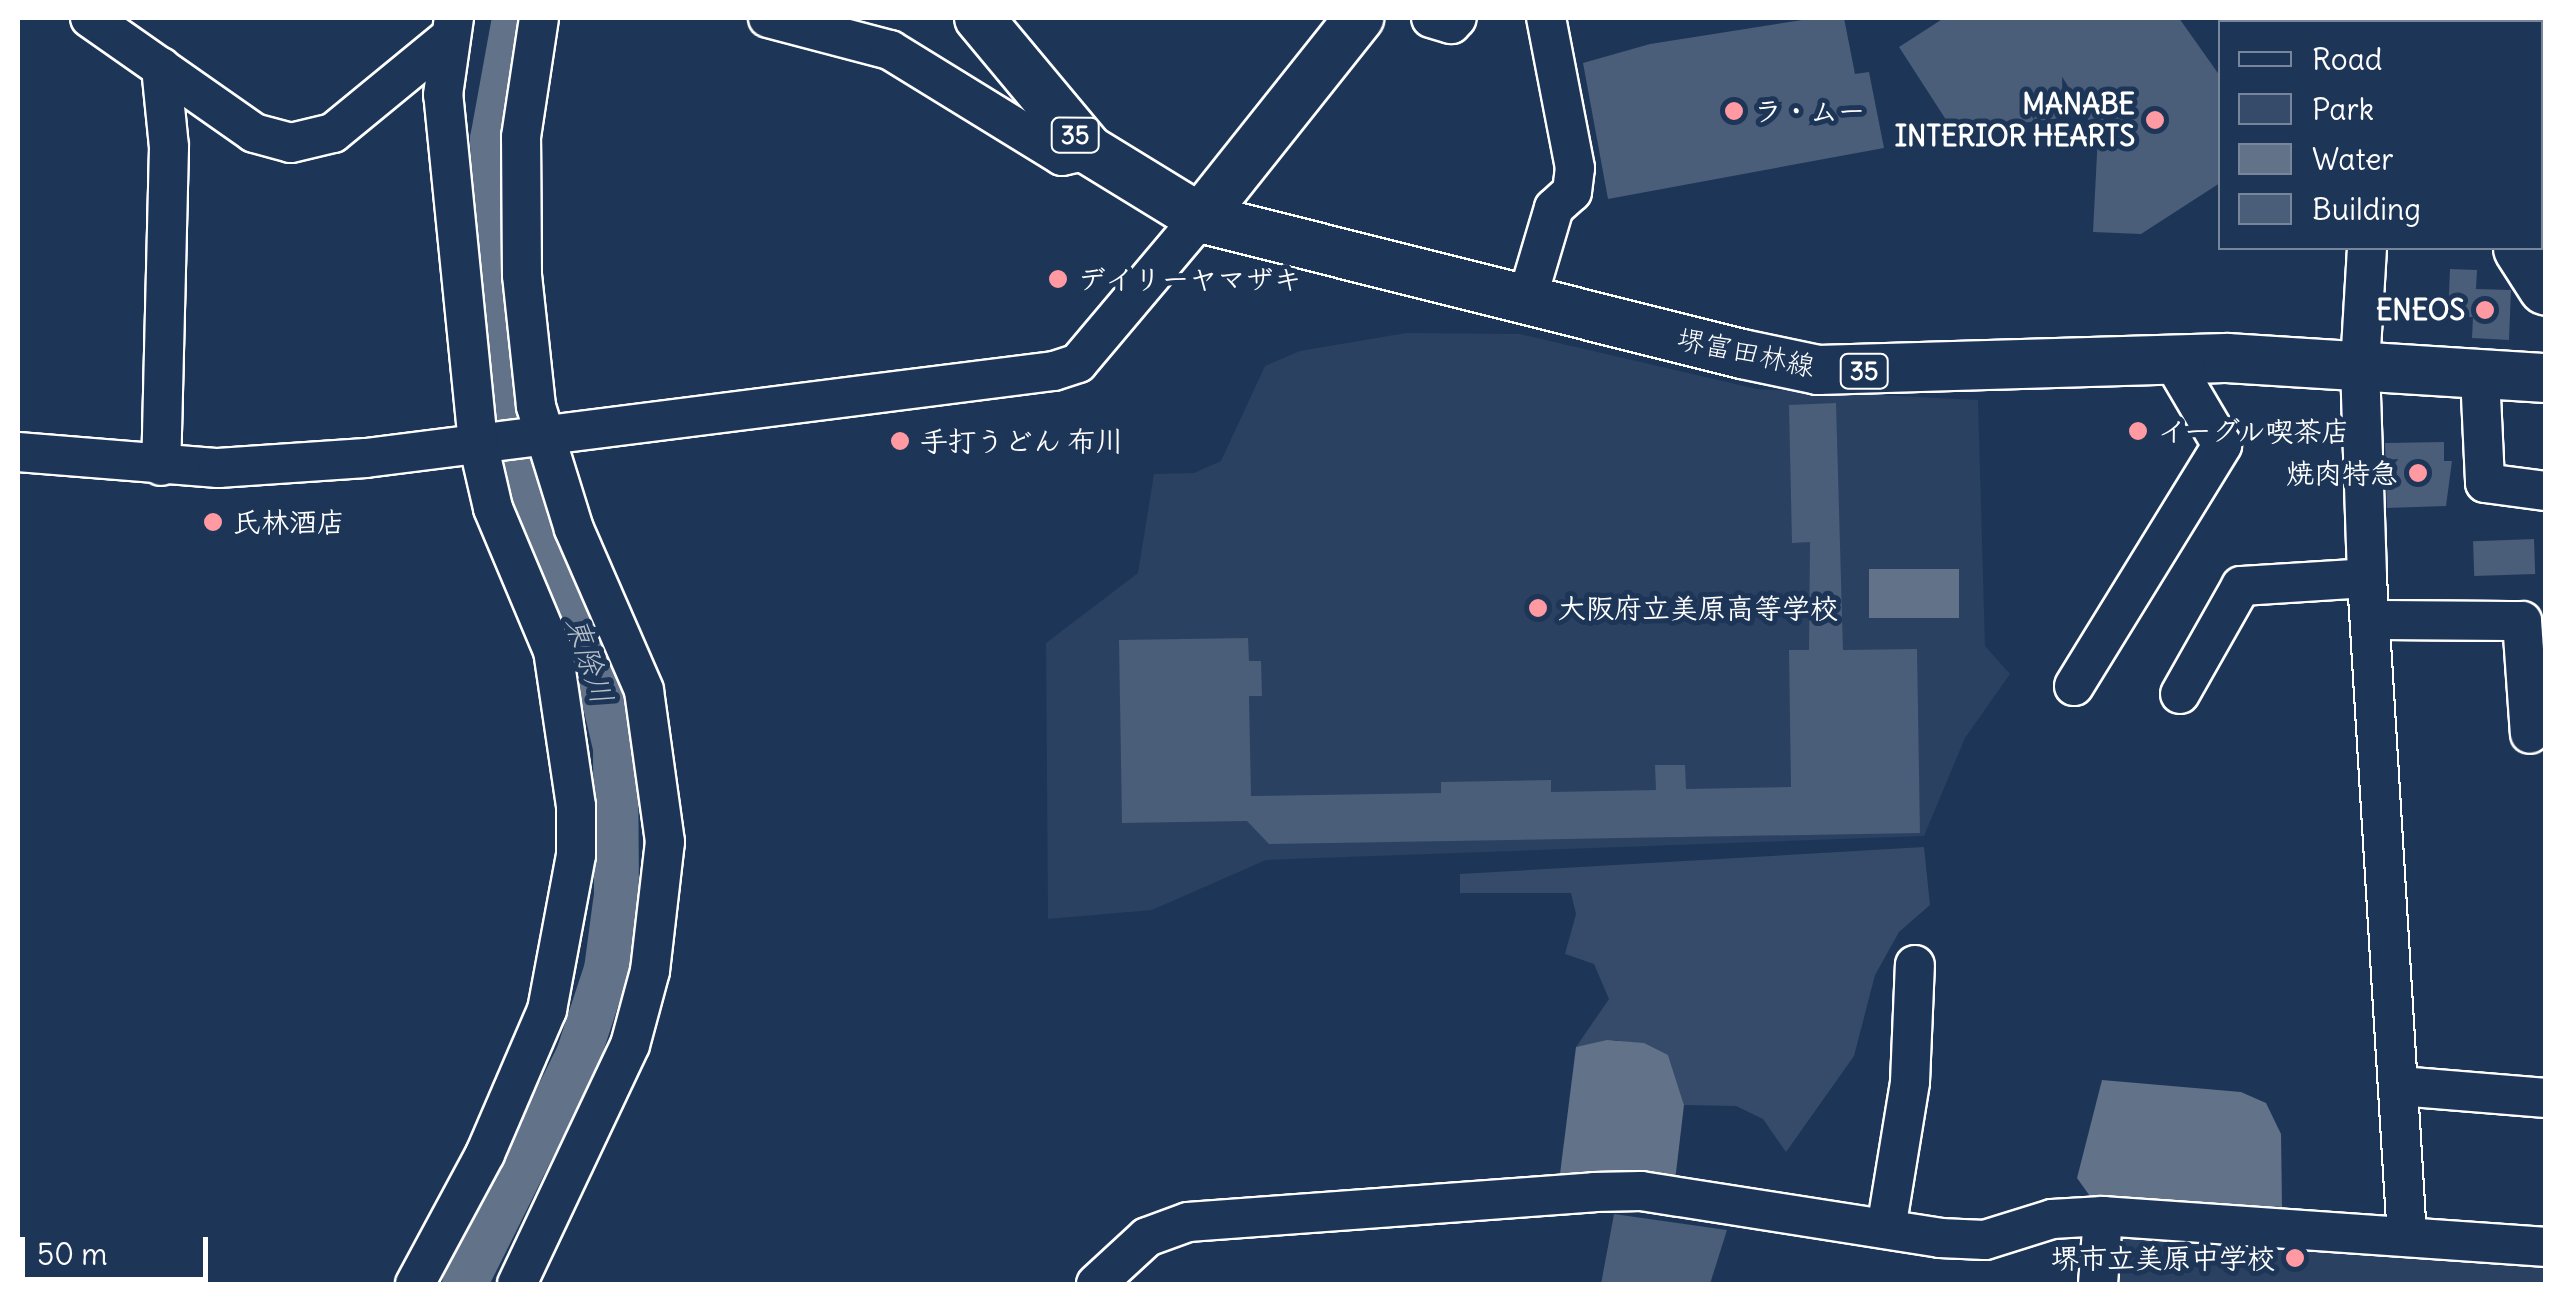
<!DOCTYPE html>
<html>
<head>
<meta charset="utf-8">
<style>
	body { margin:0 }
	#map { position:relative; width:2563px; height:1302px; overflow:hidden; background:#1d3557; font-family:Delius,"Klee One",sans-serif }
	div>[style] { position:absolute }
	.built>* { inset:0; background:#2a4161 }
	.green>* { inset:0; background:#364b69 }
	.water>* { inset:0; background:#617289; transform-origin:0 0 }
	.river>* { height:45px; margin:-22.5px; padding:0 22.5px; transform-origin:22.5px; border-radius:22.5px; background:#617289 }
	.building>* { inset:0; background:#4a5d79; transform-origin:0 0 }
	.roads { filter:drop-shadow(2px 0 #fff) drop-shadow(-2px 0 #fff) drop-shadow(0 2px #fff) drop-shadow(0 -2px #fff) }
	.minor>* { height:38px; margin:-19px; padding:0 19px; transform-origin:19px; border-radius:19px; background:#1d3557 }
	.major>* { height:48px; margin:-24px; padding:0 24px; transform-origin:24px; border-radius:24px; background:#1d3557 }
	.highway>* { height:55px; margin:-27.5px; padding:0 27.5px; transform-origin:27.5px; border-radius:27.5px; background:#1d3557 }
	.dots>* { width:28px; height:28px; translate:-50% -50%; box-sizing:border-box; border:5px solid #1d3557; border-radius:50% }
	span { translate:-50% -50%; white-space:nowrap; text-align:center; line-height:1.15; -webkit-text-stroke:10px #1d3557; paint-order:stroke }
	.shield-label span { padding:2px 8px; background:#1d3557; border:2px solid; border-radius:8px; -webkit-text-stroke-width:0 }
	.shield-label { font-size:25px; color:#fff; font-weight:700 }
	.poi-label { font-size:28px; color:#fff; font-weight:700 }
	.right { translate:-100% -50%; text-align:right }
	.left { translate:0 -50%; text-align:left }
	.street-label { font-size:28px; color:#fff }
	.water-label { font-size:30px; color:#b8c0ca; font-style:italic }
	.frame { position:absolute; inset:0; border:20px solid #fff; pointer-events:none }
	.legend { position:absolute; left:2218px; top:20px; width:325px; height:230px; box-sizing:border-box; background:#1d3557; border:2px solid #77869a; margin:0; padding:12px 18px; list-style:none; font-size:30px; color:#fff }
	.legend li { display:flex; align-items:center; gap:20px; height:50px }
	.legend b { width:50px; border:2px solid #77869a }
	.scale { position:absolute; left:20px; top:1237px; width:188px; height:45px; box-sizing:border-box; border:5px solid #fff; border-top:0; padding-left:12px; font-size:30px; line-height:35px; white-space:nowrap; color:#fff; -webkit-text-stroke:8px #1d3557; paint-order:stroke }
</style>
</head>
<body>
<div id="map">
	<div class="built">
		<i style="clip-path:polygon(1406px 333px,1520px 334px,1757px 389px,1978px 400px,1985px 646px,2010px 674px,1965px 738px,1924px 836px,1266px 860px,1152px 910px,1048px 919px,1046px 643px,1138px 573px,1154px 474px,1194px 473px,1221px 461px,1265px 366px,1300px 351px)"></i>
		<i style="clip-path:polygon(2116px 1233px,2545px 1262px,2545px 1284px,2110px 1284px)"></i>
	</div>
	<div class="green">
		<i style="clip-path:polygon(1924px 847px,1930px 905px,1899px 932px,1875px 975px,1854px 1056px,1786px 1152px,1763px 1119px,1736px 1106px,1684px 1105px,1668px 1055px,1616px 1040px,1576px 1047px,1609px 999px,1594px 964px,1565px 954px,1576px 914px,1571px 893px,1460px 893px,1460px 874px)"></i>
	</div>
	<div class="water">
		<i style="left:1869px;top:569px;width:90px;height:49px"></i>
		<i style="clip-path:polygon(1607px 1040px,1644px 1043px,1668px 1055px,1684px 1105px,1675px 1181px,1560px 1174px,1576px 1047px)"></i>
		<i style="clip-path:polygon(2102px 1080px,2241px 1092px,2266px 1103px,2281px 1134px,2282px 1207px,2092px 1199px,2077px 1178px)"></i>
	</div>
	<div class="river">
		<i style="left:464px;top:1284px;width:257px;rotate:-63.6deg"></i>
		<i style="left:578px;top:1054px;width:89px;rotate:-71.8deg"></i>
		<i style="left:606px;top:969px;width:76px;rotate:-82.4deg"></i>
		<i style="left:616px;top:894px;width:147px;rotate:-90.4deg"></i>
		<i style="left:615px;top:747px;width:83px;rotate:-103.2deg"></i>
		<i style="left:596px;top:666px;width:209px;rotate:-111.9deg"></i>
		<i style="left:518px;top:472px;width:64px;rotate:-101.7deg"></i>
		<i style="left:505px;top:409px;width:270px;rotate:-92.8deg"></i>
		<i style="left:492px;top:139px;width:123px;rotate:-79.7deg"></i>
	</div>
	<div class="building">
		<i style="clip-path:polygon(1815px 18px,1844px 18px,1855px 74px,1869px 72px,1884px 148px,1608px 199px,1583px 63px,1650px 44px)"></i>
		<i style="clip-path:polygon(1944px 18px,2179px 18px,2220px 76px,2220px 183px,2141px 234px,2093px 232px,2098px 134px,2085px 115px,1997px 126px,1961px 143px,1899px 47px)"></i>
		<i style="clip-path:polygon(2450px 269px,2477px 270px,2476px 289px,2511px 290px,2509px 340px,2472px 338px,2473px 317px,2448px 316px)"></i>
		<i style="clip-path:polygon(1836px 403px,1843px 650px,1917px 649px,1920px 833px,1269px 844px,1247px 821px,1122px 823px,1119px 640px,1248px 638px,1249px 661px,1261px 661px,1262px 696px,1249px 696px,1251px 796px,1441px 793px,1441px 782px,1551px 780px,1551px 792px,1656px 790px,1655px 765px,1685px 765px,1686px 789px,1791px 787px,1789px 650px,1809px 650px,1810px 542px,1792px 543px,1789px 405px)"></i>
		<i style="clip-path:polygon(2444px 442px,2444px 461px,2452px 461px,2446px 506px,2387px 508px,2385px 443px)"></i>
		<i style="left:2534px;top:539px;width:35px;height:61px;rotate:88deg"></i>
		<i style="clip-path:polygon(1614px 1214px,1727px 1230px,1710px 1284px,1601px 1284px)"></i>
	</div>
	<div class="roads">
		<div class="minor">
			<i style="left:90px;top:18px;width:200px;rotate:35deg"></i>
			<i style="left:254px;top:133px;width:38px;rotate:15deg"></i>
			<i style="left:291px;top:143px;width:43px;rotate:-13.4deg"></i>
			<i style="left:333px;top:133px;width:145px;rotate:-39.4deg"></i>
			<i style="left:768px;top:18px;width:126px;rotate:14.7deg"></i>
			<i style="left:890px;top:50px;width:202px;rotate:31.6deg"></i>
			<i style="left:1062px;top:156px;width:28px;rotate:-13deg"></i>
			<i style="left:1431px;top:18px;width:21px;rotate:17deg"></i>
			<i style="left:1451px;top:24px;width:8px;rotate:-45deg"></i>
			<i style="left:161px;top:67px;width:80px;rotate:84.3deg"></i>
			<i style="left:169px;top:147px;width:319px;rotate:91.4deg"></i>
			<i style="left:2367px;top:248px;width:117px;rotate:93.4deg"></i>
			<i style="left:2360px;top:365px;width:213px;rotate:88.1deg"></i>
			<i style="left:2367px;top:578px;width:660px;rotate:86.53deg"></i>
			<i style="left:1527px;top:299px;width:95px;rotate:-73.5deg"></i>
			<i style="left:1554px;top:208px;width:24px;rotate:-42deg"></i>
			<i style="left:1572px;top:192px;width:24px;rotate:-83deg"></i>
			<i style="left:1575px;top:168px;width:153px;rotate:-100.9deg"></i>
			<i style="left:2480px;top:375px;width:108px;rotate:87.3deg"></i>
			<i style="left:2485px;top:483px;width:62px;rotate:7.5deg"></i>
			<i style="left:18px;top:452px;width:201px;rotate:4.6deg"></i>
			<i style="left:218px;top:468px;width:148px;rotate:-3.9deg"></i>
			<i style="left:366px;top:458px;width:693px;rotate:-7.21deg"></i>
			<i style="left:1054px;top:371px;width:25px;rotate:-18deg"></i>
			<i style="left:1078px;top:363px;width:189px;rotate:-49.9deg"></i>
			<i style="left:2370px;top:620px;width:152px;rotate:0.4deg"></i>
			<i style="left:2522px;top:621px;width:113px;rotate:86deg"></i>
			<i style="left:2074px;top:686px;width:283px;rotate:-58.4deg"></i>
			<i style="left:2222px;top:445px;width:99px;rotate:-120.5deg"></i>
			<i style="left:2180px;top:694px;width:124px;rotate:-60.5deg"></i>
			<i style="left:2241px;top:586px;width:126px;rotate:-3.6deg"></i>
			<i style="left:2400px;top:1086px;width:146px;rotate:4.7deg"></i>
			<i style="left:1886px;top:1229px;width:149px;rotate:-80.7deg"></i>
			<i style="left:1910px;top:1082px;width:117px;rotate:-87.6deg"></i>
			<i style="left:415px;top:1284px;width:148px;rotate:-61.7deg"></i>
			<i style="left:485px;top:1154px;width:157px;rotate:-66.7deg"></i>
			<i style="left:547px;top:1010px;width:158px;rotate:-79.4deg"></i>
			<i style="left:576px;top:855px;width:49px;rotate:-90deg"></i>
			<i style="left:576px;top:806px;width:157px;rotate:-98.4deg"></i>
			<i style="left:553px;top:651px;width:155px;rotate:-112.8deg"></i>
			<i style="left:493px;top:508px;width:67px;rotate:-103deg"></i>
			<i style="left:478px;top:443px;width:350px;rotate:-95.7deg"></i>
			<i style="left:443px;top:95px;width:78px;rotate:-81.9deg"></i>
			<i style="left:517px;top:1284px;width:264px;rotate:-64.7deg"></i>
			<i style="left:630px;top:1045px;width:77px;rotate:-74.9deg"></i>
			<i style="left:650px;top:971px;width:130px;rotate:-83.4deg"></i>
			<i style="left:665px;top:842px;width:153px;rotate:-97.9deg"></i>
			<i style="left:644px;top:690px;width:176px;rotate:-113.5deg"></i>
			<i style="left:574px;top:529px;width:129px;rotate:-107.2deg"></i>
			<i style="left:536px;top:406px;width:132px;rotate:-96.1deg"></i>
			<i style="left:522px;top:275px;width:138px;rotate:-90.4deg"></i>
			<i style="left:521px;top:137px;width:120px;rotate:-81.4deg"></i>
			<i style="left:1096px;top:1284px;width:69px;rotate:-42.7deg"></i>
			<i style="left:1147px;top:1237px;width:44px;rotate:-20.1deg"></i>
			<i style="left:1188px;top:1222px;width:407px;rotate:-4.2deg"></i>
			<i style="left:1594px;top:1192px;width:47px;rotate:-1.2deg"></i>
			<i style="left:1641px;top:1191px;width:303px;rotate:8.9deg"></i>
			<i style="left:1940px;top:1238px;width:45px;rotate:2.5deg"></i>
			<i style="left:1985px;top:1240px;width:70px;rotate:-17.4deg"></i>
			<i style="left:2052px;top:1219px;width:51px;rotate:-3.4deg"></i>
			<i style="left:2103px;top:1216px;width:444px;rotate:4deg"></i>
			<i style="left:2098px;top:1284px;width:68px;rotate:-85.8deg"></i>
		</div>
		<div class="major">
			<i style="left:979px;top:18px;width:172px;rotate:50.2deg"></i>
			<i style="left:1089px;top:150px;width:130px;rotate:31.5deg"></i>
			<i style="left:1200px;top:218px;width:559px;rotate:14.09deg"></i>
			<i style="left:1742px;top:354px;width:78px;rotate:11.9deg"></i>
			<i style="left:1818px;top:370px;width:409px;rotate:-1.7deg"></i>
			<i style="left:2227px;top:358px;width:320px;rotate:3.6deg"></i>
			<i style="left:1200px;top:218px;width:256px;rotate:-51.5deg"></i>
		</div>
		<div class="highway">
			<i style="left:2415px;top:18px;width:5px;rotate:53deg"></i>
			<i style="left:2540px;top:198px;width:9px;rotate:49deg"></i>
			<i style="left:2521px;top:248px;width:46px;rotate:57.3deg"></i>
		</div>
	</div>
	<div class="dots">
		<i style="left:1734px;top:111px;background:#ff9aa2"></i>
		<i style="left:2155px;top:120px;background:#ff9aa2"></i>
		<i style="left:1058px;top:279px;background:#ff9aa2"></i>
		<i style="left:2485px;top:310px;background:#ff9aa2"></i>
		<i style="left:2138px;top:431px;background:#ff9aa2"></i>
		<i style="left:900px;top:441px;background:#ff9aa2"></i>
		<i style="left:2418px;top:473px;background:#ff9aa2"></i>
		<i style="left:213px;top:522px;background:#ff9aa2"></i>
		<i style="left:1538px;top:608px;background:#ff9aa2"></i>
		<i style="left:2295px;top:1258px;background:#ff9aa2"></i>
	</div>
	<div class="shield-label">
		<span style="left:1075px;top:135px">35</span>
		<span style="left:1864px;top:371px">35</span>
	</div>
	<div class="poi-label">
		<span class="right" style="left:2135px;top:120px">MANABE<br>INTERIOR HEARTS</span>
		<span class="left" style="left:1754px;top:111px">ラ・ムー</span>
		<span class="left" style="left:1078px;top:279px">デイリーヤマザキ</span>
		<span class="right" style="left:2465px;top:310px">ENEOS</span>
		<span class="left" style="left:2158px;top:431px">イーグル喫茶店</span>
		<span class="left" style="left:920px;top:441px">手打うどん 布川</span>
		<span class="right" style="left:2398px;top:473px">焼肉特急</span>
		<span class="left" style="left:233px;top:522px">氏林酒店</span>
		<span class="left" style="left:1558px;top:608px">大阪府立美原高等学校</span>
		<span class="right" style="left:2275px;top:1258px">堺市立美原中学校</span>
	</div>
	<div class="street-label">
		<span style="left:1746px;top:352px;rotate:12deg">堺富田林線</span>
	</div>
	<div class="water-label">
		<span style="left:590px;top:660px;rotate:72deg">東除川</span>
	</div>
	<div class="frame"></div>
	<ul class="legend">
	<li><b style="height:12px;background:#1d3557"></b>Road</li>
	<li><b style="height:28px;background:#364b69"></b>Park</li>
	<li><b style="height:28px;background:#617289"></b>Water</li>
	<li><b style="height:28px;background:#4a5d79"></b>Building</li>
	</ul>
	<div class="scale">50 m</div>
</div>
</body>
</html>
